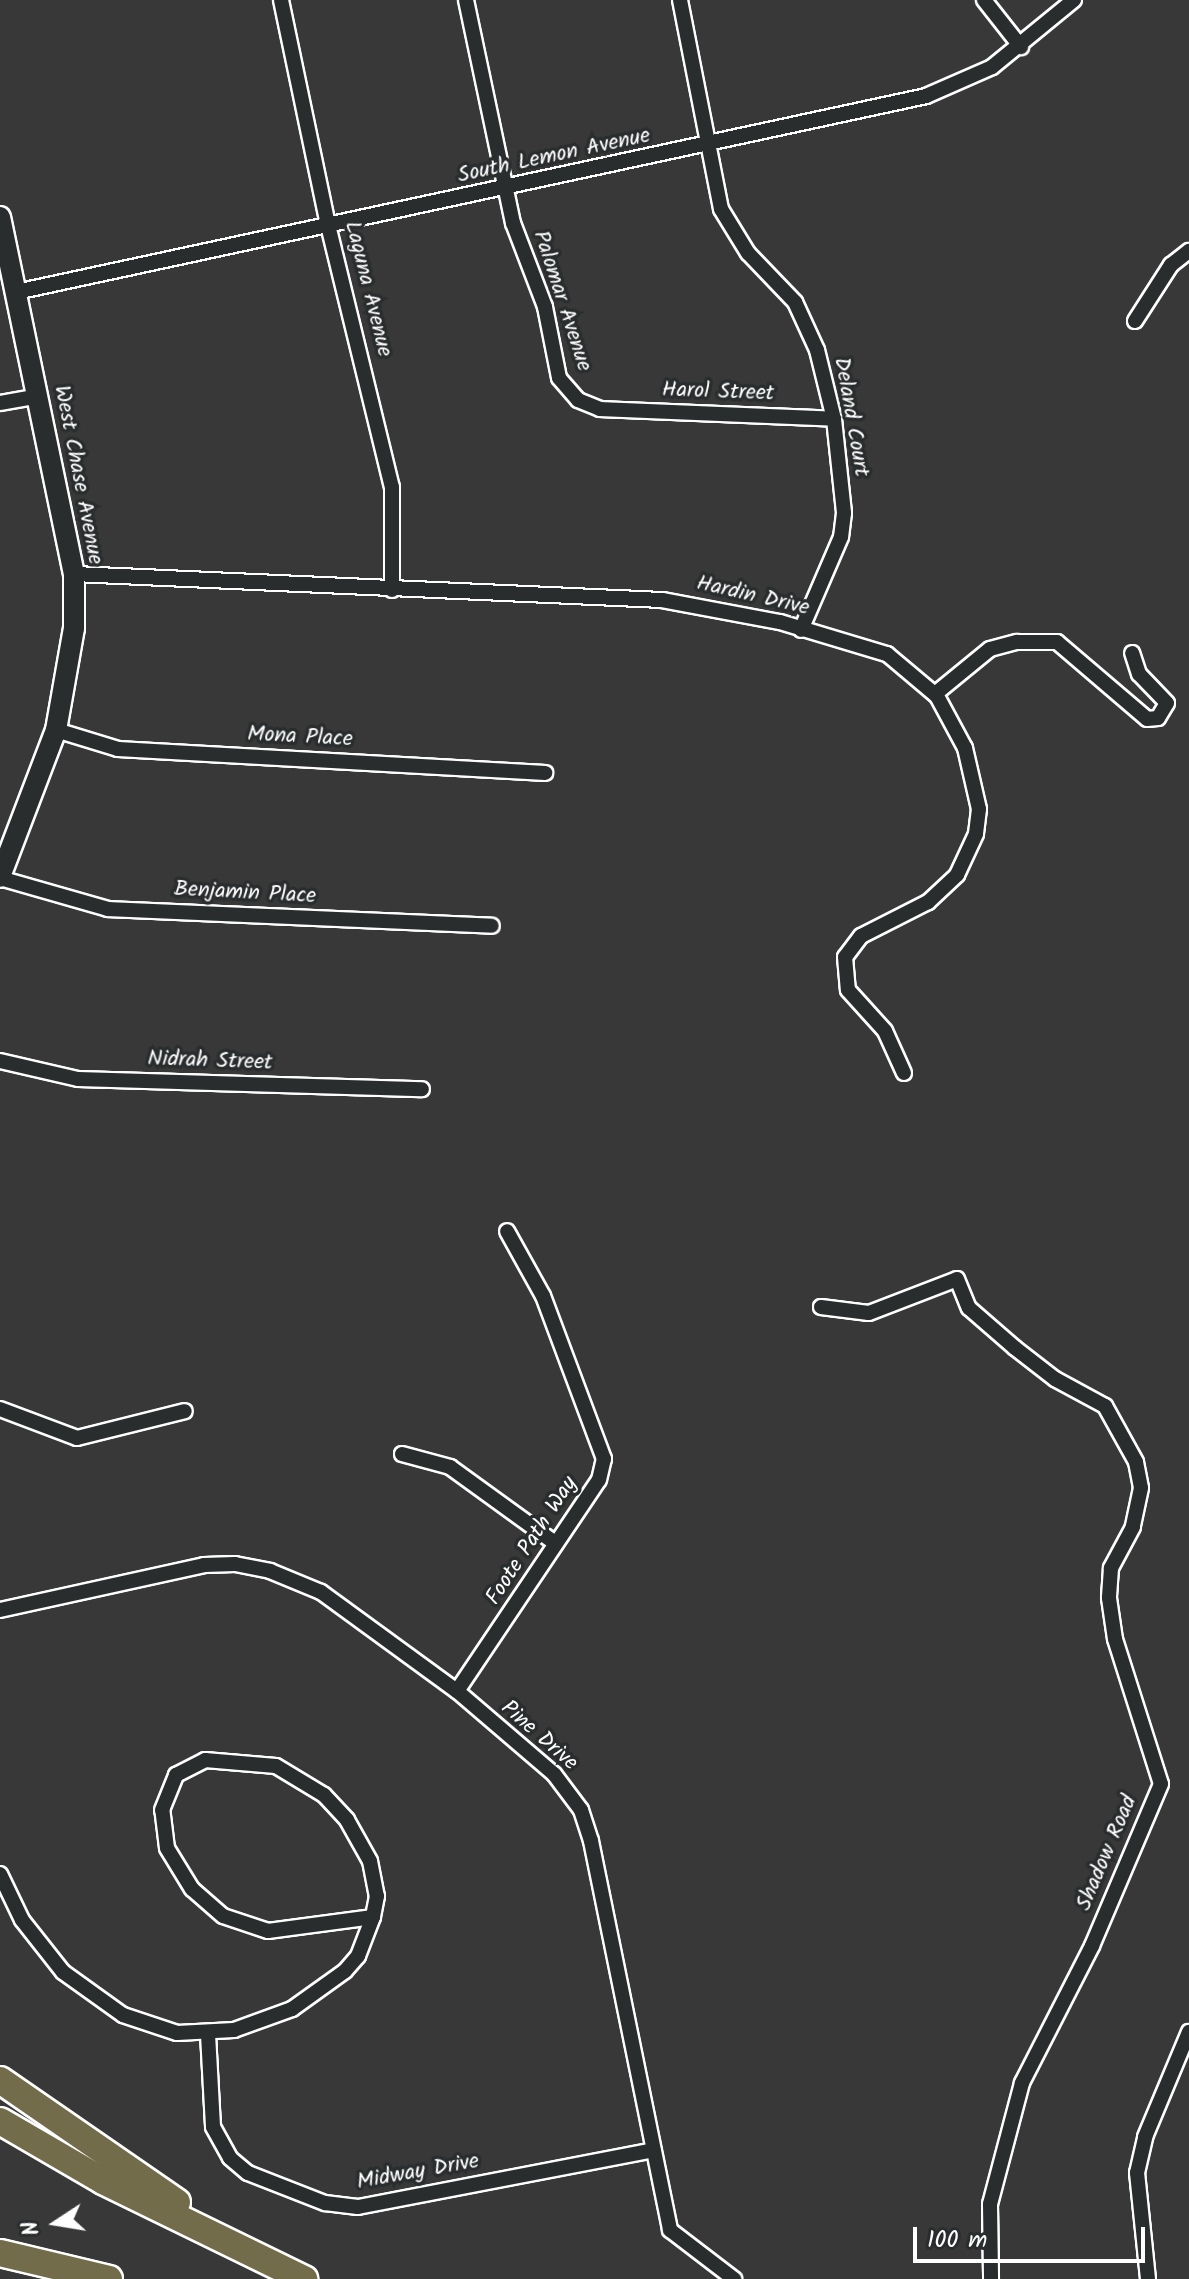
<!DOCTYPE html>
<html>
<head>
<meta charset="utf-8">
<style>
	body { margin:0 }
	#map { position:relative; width:1189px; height:2279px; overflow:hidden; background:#383838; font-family:Kalam,sans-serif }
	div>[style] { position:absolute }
	.roads { filter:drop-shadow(2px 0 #fff) drop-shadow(-2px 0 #fff) drop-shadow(0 2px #fff) drop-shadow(0 -2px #fff) }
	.street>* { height:14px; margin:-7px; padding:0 7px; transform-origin:7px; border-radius:7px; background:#2a2d2e }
	.secondary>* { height:20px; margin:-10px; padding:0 10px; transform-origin:10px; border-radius:10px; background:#2a2d2e }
	.highway>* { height:26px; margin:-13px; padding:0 13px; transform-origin:13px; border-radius:13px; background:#726c4b }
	span { translate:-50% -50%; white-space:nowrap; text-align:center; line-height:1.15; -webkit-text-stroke:7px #2a2d2e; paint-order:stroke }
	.street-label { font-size:22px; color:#fff }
	.north { position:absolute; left:16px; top:2183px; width:80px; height:80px; -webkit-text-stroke:6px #2a2d2e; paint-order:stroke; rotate:258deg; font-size:22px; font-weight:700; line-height:32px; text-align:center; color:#fff }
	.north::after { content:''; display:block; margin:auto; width:28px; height:36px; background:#fff; clip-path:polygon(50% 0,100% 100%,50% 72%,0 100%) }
	.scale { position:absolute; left:913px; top:2227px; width:232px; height:36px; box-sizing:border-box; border:4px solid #fff; border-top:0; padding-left:10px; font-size:24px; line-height:28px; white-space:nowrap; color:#fff; -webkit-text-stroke:6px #2a2d2e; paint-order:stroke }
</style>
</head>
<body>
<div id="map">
	<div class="roads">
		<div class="street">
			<i style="left:281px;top:0;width:230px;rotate:78.2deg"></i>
			<i style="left:328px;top:225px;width:270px;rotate:76.3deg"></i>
			<i style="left:392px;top:487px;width:103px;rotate:90deg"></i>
			<i style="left:466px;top:0;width:228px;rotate:78.1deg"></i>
			<i style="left:513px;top:223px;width:90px;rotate:69.1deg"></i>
			<i style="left:545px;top:307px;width:72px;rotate:78.8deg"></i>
			<i style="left:559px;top:378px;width:29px;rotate:49deg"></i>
			<i style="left:578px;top:400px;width:24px;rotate:22deg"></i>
			<i style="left:600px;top:409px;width:234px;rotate:2.4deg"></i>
			<i style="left:680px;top:0;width:213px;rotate:78.9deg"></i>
			<i style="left:721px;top:209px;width:52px;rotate:58.5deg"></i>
			<i style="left:748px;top:253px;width:68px;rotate:46.2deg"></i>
			<i style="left:795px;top:302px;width:53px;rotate:65.4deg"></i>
			<i style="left:817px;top:350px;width:71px;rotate:76.2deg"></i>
			<i style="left:834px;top:419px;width:95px;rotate:83.9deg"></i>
			<i style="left:844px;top:513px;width:24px;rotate:97deg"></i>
			<i style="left:841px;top:537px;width:101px;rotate:113.3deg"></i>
			<i style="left:984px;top:0;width:60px;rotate:51.8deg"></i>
			<i style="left:16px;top:292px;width:931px;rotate:-12.15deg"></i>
			<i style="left:926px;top:96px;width:72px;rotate:-23.7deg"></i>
			<i style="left:992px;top:67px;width:106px;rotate:-39.3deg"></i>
			<i style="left:1135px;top:321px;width:67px;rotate:-57.3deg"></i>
			<i style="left:1171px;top:265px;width:23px;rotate:-38deg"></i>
			<i style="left:0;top:403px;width:39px;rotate:-10deg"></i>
			<i style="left:74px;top:574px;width:589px;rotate:2.53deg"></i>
			<i style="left:662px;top:600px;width:120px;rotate:10.6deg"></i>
			<i style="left:780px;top:622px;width:112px;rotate:16.7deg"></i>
			<i style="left:887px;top:654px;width:65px;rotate:40deg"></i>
			<i style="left:937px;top:696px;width:59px;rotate:61.7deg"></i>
			<i style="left:965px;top:748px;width:63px;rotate:77.1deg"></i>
			<i style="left:979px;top:809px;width:25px;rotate:97deg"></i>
			<i style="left:976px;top:834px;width:45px;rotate:114.9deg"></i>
			<i style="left:957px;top:875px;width:40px;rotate:137deg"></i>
			<i style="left:928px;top:902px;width:75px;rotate:153.1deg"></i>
			<i style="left:861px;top:936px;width:26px;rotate:127deg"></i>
			<i style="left:845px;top:957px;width:33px;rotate:85deg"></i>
			<i style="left:848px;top:990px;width:55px;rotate:47.9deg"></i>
			<i style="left:885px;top:1031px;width:46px;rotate:65.7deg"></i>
			<i style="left:935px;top:694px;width:71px;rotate:-39.3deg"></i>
			<i style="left:990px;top:649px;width:28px;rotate:-15deg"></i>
			<i style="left:1017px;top:642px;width:40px"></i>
			<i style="left:1057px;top:642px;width:118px;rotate:40.5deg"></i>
			<i style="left:1147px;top:719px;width:11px;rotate:-5deg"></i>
			<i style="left:1158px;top:718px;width:17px;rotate:-59deg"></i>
			<i style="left:1167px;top:703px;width:40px;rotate:-134deg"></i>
			<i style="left:1139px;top:674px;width:22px;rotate:-108deg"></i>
			<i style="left:56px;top:730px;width:65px;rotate:17deg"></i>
			<i style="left:118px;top:749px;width:428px;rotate:3.2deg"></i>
			<i style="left:0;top:878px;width:112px;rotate:16deg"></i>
			<i style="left:108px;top:909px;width:384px;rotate:2.5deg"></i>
			<i style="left:0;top:1061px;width:80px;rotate:13deg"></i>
			<i style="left:78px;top:1079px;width:344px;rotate:1.7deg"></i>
			<i style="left:821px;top:1307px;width:48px;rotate:7.1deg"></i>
			<i style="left:869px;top:1313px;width:94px;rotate:-21.1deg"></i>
			<i style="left:957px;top:1279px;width:31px;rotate:68deg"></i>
			<i style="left:969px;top:1308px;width:61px;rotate:41deg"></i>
			<i style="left:1015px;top:1348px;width:51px;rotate:37.8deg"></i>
			<i style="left:1055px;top:1379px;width:57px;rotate:28.4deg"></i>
			<i style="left:1105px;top:1406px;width:64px;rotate:61deg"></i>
			<i style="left:1136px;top:1462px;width:26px;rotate:79deg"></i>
			<i style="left:1141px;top:1488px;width:40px;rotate:102deg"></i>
			<i style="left:1133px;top:1527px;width:47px;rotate:118.2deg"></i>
			<i style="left:1111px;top:1568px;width:30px;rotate:94deg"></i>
			<i style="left:1109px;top:1598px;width:41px;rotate:81.7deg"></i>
			<i style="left:1115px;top:1639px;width:152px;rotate:72.4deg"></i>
			<i style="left:1161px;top:1784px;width:176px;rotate:113.1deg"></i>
			<i style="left:1092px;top:1946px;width:154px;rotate:117.1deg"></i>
			<i style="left:1022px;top:2083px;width:125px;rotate:104.8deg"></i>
			<i style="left:990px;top:2204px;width:75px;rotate:89.2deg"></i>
			<i style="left:0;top:1409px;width:82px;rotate:20.6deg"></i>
			<i style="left:77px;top:1438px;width:111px;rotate:-14deg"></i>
			<i style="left:402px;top:1454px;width:50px;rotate:15.2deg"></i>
			<i style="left:450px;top:1467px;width:130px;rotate:35.9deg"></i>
			<i style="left:0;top:1610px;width:209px;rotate:-12.4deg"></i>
			<i style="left:204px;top:1565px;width:31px;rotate:-2deg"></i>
			<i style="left:235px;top:1564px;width:36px;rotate:11deg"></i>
			<i style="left:270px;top:1571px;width:55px;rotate:22.4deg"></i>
			<i style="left:321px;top:1592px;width:168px;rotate:36.1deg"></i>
			<i style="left:457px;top:1691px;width:128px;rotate:40.6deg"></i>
			<i style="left:554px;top:1774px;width:45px;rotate:53.1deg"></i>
			<i style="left:581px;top:1810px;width:33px;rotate:72deg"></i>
			<i style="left:591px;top:1841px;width:397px;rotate:78.5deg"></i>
			<i style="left:670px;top:2230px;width:81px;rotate:37.4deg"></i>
			<i style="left:457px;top:1691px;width:254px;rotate:-56.1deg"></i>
			<i style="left:599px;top:1480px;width:22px;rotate:-77deg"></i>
			<i style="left:604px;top:1459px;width:174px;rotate:-110.5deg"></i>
			<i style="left:543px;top:1296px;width:74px;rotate:-119deg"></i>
			<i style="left:205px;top:1760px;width:71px;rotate:4.8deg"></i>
			<i style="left:276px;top:1766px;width:56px;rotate:31.1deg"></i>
			<i style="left:324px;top:1795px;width:34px;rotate:47deg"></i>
			<i style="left:347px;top:1820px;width:47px;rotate:60.7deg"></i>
			<i style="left:370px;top:1861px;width:36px;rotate:79deg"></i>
			<i style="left:377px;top:1896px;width:21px;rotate:101deg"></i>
			<i style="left:373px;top:1917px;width:106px;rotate:172.4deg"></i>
			<i style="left:268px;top:1931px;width:47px;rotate:-161.6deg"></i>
			<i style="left:223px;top:1916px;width:41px;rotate:-138.9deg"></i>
			<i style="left:192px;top:1889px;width:48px;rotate:-121.4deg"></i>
			<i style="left:167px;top:1848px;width:38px;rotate:-97deg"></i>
			<i style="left:162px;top:1810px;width:38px;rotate:-68deg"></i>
			<i style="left:176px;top:1775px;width:33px;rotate:-27deg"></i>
			<i style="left:0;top:1874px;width:51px;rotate:64.4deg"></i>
			<i style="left:22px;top:1920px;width:66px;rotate:51.7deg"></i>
			<i style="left:63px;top:1972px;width:74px;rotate:35.6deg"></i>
			<i style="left:123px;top:2015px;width:57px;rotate:18.4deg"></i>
			<i style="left:177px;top:2033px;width:57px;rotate:-3deg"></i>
			<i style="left:234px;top:2030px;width:62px;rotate:-19.9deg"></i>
			<i style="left:292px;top:2009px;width:65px;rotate:-35.6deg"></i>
			<i style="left:345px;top:1971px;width:20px;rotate:-49deg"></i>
			<i style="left:358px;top:1956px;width:42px;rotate:-69deg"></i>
			<i style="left:208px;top:2034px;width:93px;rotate:86.9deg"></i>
			<i style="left:213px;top:2127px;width:35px;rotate:61deg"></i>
			<i style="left:230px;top:2158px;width:23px;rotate:40deg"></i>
			<i style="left:248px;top:2173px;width:83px;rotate:21.3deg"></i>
			<i style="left:325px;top:2203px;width:33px;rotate:7deg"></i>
			<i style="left:358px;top:2207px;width:301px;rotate:-10.9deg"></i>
			<i style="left:1148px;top:2279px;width:107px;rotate:-95.9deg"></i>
			<i style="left:1137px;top:2173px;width:37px;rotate:-77deg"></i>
			<i style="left:1145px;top:2137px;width:114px;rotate:-67.3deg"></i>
		</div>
		<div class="secondary">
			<i style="left:0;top:217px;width:365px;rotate:78.3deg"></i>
			<i style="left:74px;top:574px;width:54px;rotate:90deg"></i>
			<i style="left:74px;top:628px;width:104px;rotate:100deg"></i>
			<i style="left:56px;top:730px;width:157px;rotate:110.9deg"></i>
		</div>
		<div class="highway">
			<i style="left:0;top:2080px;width:215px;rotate:34.6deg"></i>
			<i style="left:0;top:2121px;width:119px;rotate:30.2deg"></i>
			<i style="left:103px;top:2181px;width:224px;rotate:26deg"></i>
			<i style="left:0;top:2253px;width:112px;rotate:13.4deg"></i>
		</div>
	</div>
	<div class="street-label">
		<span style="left:554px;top:156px;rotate:-12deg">South Lemon Avenue</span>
		<span style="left:368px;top:289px;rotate:76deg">Laguna Avenue</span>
		<span style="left:562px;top:301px;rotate:72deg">Palomar Avenue</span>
		<span style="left:718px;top:392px;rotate:2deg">Harol Street</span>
		<span style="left:851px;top:417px;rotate:80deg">Deland Court</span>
		<span style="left:78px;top:475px;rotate:79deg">West Chase Avenue</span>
		<span style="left:753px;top:596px;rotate:13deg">Hardin Drive</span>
		<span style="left:300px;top:737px;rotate:3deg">Mona Place</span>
		<span style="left:245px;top:893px;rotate:3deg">Benjamin Place</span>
		<span style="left:210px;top:1061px;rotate:2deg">Nidrah Street</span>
		<span style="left:532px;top:1541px;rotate:-57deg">Foote Path Way</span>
		<span style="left:539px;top:1736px;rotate:41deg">Pine Drive</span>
		<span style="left:1107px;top:1853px;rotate:-67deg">Shadow Road</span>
		<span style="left:418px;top:2172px;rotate:-10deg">Midway Drive</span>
	</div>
	<div class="north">N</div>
	<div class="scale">100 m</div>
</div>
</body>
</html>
